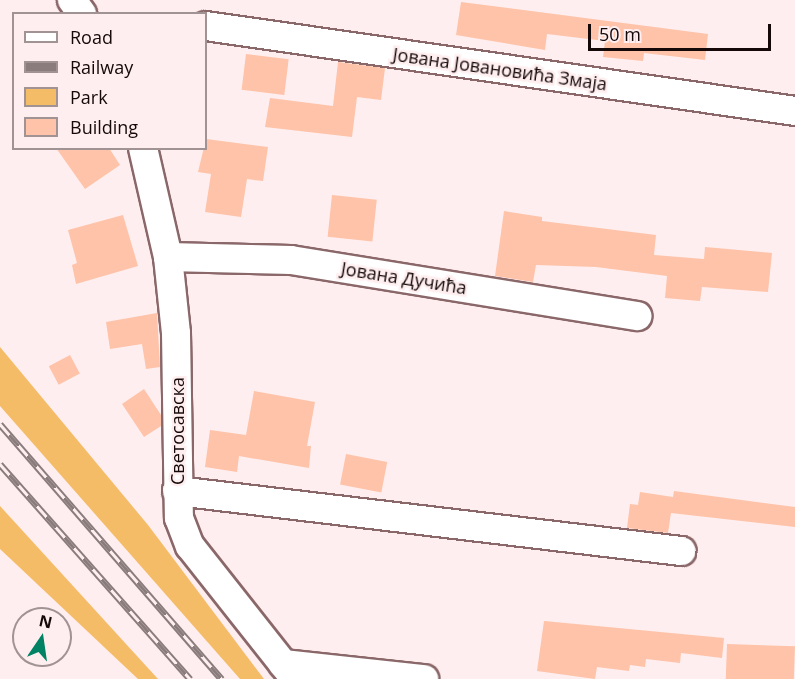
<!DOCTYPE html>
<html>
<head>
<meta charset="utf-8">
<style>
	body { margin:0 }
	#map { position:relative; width:795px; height:679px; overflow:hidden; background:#ffeeef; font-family:"Open Sans",sans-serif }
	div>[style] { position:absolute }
	.green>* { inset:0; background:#f4bc66 }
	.building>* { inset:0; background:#fec3a8; transform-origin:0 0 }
	.roads { filter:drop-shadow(2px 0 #8a6769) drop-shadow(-2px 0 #8a6769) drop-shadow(0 2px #8a6769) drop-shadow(0 -2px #8a6769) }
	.minor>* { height:28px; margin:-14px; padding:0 14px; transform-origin:14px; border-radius:14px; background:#fff }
	.rail>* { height:7px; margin-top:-3.5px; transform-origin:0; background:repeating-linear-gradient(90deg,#ffeeef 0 14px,#8a7b7c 0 28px); box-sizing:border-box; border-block:2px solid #8a7b7c }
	span { translate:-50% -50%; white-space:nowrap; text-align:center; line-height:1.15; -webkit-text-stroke:5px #ffeeef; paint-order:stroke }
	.street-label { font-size:18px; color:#140809 }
	.legend { position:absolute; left:12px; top:12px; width:195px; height:138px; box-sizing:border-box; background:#ffeeef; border:2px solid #a19293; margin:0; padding:8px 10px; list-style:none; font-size:18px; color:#140809 }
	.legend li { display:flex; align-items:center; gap:12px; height:30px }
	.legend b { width:30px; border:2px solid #a19293 }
	.north { position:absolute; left:12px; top:607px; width:60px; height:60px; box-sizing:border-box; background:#ffeeef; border:2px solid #a19293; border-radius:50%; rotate:13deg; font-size:16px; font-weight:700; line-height:24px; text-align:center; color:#140809 }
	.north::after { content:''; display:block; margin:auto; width:21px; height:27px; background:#008264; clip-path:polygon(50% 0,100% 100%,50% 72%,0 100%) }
	.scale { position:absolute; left:588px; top:24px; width:183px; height:27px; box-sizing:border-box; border:3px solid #140809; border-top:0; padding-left:8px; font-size:18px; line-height:21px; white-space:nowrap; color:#140809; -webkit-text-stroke:4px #ffeeef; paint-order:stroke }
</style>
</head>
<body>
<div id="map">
	<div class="green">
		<i style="clip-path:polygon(0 347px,148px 525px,264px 679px,240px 679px,0 406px)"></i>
		<i style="clip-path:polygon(0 506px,158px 679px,138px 679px,0 549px)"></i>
	</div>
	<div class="building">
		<i style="clip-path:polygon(461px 2px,708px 34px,705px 60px,644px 53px,643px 61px,603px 57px,605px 41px,547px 34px,545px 50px,456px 35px)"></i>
		<i style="left:246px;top:54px;width:43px;height:36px;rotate:7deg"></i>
		<i style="clip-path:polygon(338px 62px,385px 68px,381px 100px,357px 97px,352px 137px,265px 127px,270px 98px,333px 106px)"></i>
		<i style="clip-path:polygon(206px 139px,268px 147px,263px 181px,247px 179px,241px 217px,205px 212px,211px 174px,198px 172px)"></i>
		<i style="clip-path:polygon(56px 148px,109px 148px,120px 165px,85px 189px)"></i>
		<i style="left:332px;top:195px;width:45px;height:42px;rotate:6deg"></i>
		<i style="clip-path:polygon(504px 211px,542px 217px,542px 221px,656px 235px,654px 255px,704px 259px,705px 247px,772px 253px,768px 292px,702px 287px,700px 301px,665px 298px,667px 276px,596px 267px,536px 265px,533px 282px,495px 276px)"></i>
		<i style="clip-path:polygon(123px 215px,138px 266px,76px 284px,72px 265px,77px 263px,68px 230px)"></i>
		<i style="clip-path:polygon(157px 313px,160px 367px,146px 369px,142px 344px,110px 349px,106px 322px)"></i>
		<i style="left:70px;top:355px;width:21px;height:24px;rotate:62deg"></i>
		<i style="clip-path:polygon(144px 389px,161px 415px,161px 426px,144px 437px,122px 404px)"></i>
		<i style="clip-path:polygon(254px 391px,315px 402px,307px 446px,311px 446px,309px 468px,239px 456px,237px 472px,205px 467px,210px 430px,246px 435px)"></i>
		<i style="left:346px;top:454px;width:42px;height:31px;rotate:11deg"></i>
		<i style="clip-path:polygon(674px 491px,795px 507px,795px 527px,671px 513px,672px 506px,668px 533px,627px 528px,630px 504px,638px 505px,640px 492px,673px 497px)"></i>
		<i style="clip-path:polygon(544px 621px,724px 638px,722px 658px,681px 653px,680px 663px,646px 659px,645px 667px,630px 665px,629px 671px,597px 667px,595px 679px,537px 671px)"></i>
		<i style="left:727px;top:644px;width:68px;height:35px;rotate:2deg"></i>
	</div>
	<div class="roads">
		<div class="minor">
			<i style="left:72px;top:0;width:17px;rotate:54deg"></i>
			<i style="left:206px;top:26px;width:595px;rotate:8.21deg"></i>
			<i style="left:143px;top:148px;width:112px;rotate:77.1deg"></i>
			<i style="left:168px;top:257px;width:76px;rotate:84deg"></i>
			<i style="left:176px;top:333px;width:185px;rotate:89.1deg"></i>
			<i style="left:179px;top:518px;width:30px;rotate:69deg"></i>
			<i style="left:190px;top:546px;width:169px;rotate:51.7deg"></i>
			<i style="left:168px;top:257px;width:123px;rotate:1.4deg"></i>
			<i style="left:291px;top:260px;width:351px;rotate:9.2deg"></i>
			<i style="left:177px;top:491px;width:508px;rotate:6.79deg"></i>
			<i style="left:283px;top:664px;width:142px;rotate:6.1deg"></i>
		</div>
	</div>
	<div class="rail">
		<i style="left:0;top:424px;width:338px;rotate:49deg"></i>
		<i style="left:0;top:464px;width:287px;rotate:48.5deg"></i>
	</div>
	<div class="street-label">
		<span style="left:500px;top:69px;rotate:8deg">Јована Јовановића Змаја</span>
		<span style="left:404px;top:278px;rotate:9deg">Јована Дучића</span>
		<span style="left:177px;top:431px;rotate:-90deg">Светосавска</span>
	</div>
	<ul class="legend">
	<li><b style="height:8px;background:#fff"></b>Road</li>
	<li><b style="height:8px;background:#8a7b7c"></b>Railway</li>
	<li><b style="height:16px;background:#f4bc66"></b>Park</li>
	<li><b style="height:16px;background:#fec3a8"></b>Building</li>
	</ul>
	<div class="north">N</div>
	<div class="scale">50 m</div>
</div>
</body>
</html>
